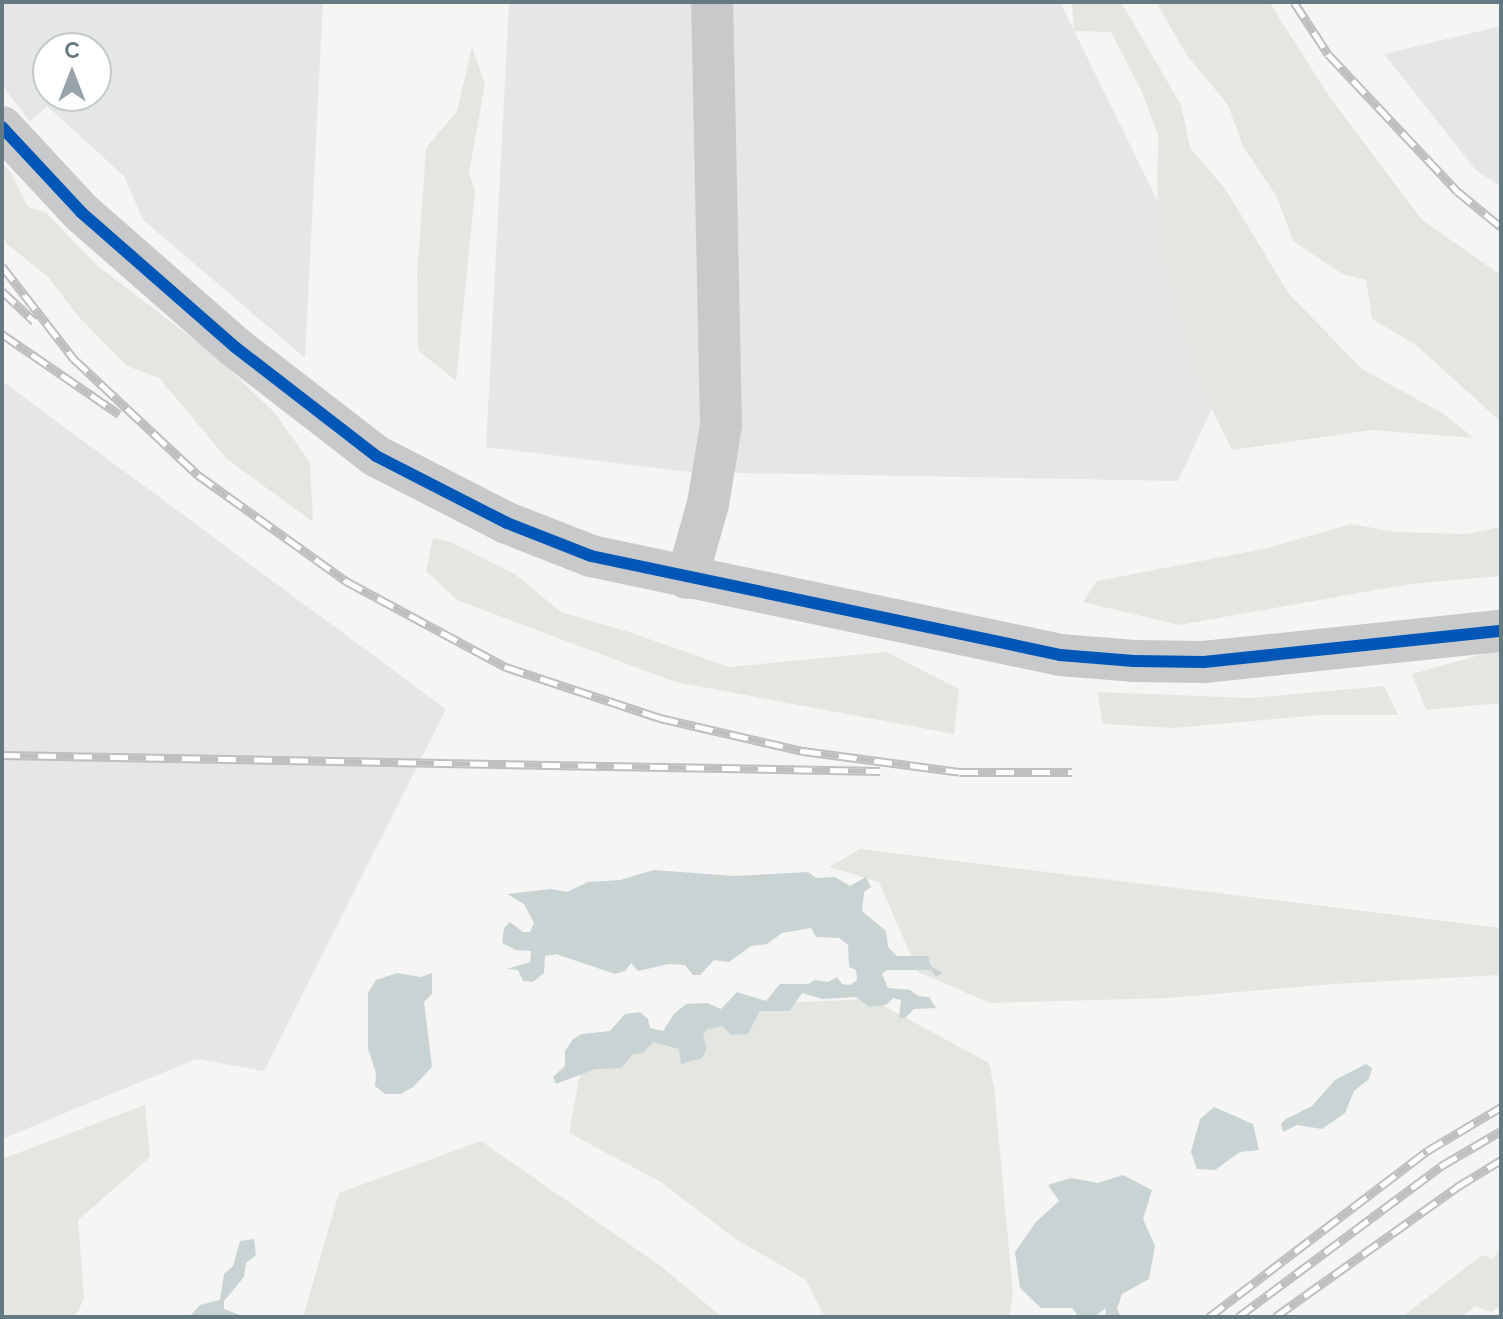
<!DOCTYPE html>
<html>
<head>
<meta charset="utf-8">
<style>
	body { margin:0 }
	#map { position:relative; width:1503px; height:1319px; overflow:hidden; background:#f5f5f4; font-family:Raleway,sans-serif }
	div>[style] { position:absolute }
	.built>* { inset:0; background:#e5e6e6 }
	.green>* { inset:0; background:#e4e7e1 }
	.water>* { inset:0; background:#c9d3d4 }
	.minor>* { height:42px; margin:-21px; padding:0 21px; transform-origin:21px; border-radius:21px; background:#c7c9ca }
	.rail>* { height:9px; margin-top:-4.5px; transform-origin:0; background:repeating-linear-gradient(90deg,#fff 0 18px,#bdbfc0 0 36px); box-sizing:border-box; border-block:2px solid #bdbfc0 }
	.cycleway>* { height:12px; margin:-6px; padding:0 6px; transform-origin:6px; border-radius:6px; background:#0057b8 }
	span { translate:-50% -50%; white-space:nowrap; text-align:center; line-height:1.15; -webkit-text-stroke:8px #fff; paint-order:stroke }
	.frame { position:absolute; inset:0; border:4px solid #657983; pointer-events:none }
	.north { position:absolute; left:32px; top:32px; width:80px; height:80px; box-sizing:border-box; background:#fff; border:2px solid #c1c9cd; border-radius:50%; rotate:0deg; font-size:22px; font-weight:700; line-height:32px; text-align:center; color:#657983 }
	.north::after { content:''; display:block; margin:auto; width:28px; height:36px; background:#97a4ab; clip-path:polygon(50% 0,100% 100%,50% 72%,0 100%) }
</style>
</head>
<body>
<div id="map">
	<div class="built">
		<i style="clip-path:polygon(evenodd,2px 2px,323px 2px,305px 358px,143px 220px,124px 176px,47px 106px,30px 122px,2px 85px,2px 2px,48px 48px,96px 48px,96px 96px,48px 96px,48px 48px)"></i>
		<i style="clip-path:polygon(509px 2px,1060px 2px,1235px 359px,1178px 481px,689px 472px,486px 447px)"></i>
		<i style="clip-path:polygon(1501px 26px,1501px 187px,1475px 169px,1384px 54px)"></i>
		<i style="clip-path:polygon(2px 381px,446px 709px,264px 1071px,196px 1059px,2px 1139px)"></i>
	</div>
	<div class="green">
		<i style="clip-path:polygon(1072px 2px,1121px 2px,1181px 105px,1190px 148px,1226px 190px,1289px 294px,1362px 369px,1442px 413px,1474px 438px,1372px 430px,1232px 450px,1196px 378px,1157px 239px,1158px 135px,1142px 92px,1111px 32px,1074px 31px)"></i>
		<i style="clip-path:polygon(1156px 2px,1269px 2px,1329px 96px,1422px 220px,1501px 275px,1501px 422px,1416px 345px,1372px 319px,1366px 280px,1342px 274px,1293px 241px,1277px 197px,1243px 146px,1228px 105px,1186px 54px)"></i>
		<i style="clip-path:polygon(472px 47px,485px 84px,469px 173px,475px 191px,456px 381px,418px 350px,417px 274px,426px 148px,457px 111px)"></i>
		<i style="clip-path:polygon(2px 163px,11px 173px,28px 207px,45px 212px,99px 267px,213px 354px,273px 411px,310px 462px,313px 522px,227px 459px,159px 378px,127px 366px,78px 316px,48px 277px,6px 243px,2px 234px)"></i>
		<i style="clip-path:polygon(1351px 524px,1396px 532px,1467px 534px,1501px 527px,1501px 576px,1410px 584px,1179px 625px,1083px 602px,1097px 581px,1263px 549px)"></i>
		<i style="clip-path:polygon(433px 538px,451px 542px,515px 574px,561px 612px,629px 632px,729px 667px,886px 652px,959px 689px,954px 734px,675px 682px,457px 600px,426px 571px)"></i>
		<i style="clip-path:polygon(1501px 649px,1501px 703px,1426px 710px,1412px 674px)"></i>
		<i style="clip-path:polygon(1384px 686px,1398px 715px,1320px 715px,1173px 728px,1103px 724px,1097px 692px,1251px 698px)"></i>
		<i style="clip-path:polygon(860px 849px,1501px 928px,1501px 975px,1333px 984px,1168px 998px,990px 1003px,918px 972px,879px 882px,829px 867px)"></i>
		<i style="clip-path:polygon(871px 999px,989px 1063px,994px 1087px,1013px 1293px,1009px 1317px,825px 1317px,806px 1280px,734px 1238px,661px 1182px,569px 1133px,581px 1068px,686px 1023px,782px 1003px)"></i>
		<i style="clip-path:polygon(145px 1105px,150px 1157px,78px 1220px,84px 1299px,75px 1317px,2px 1317px,2px 1159px)"></i>
		<i style="clip-path:polygon(481px 1141px,659px 1265px,722px 1317px,303px 1317px,339px 1193px)"></i>
		<i style="clip-path:polygon(1501px 1247px,1501px 1306px,1491px 1312px,1475px 1306px,1462px 1317px,1402px 1317px,1482px 1255px,1493px 1259px)"></i>
	</div>
	<div class="water">
		<i style="clip-path:polygon(654px 870px,734px 876px,808px 872px,816px 878px,835px 877px,850px 886px,866px 877px,871px 887px,864px 892px,862px 911px,886px 931px,888px 947px,897px 956px,928px 956px,931px 966px,942px 973px,936px 977px,931px 970px,887px 970px,882px 974px,888px 988px,910px 990px,918px 996px,929px 997px,936px 1008px,914px 1009px,905px 1018px,899px 1018px,901px 1000px,893px 998px,886px 1005px,869px 1007px,856px 997px,823px 999px,802px 993px,790px 1011px,760px 1011px,748px 1034px,731px 1035px,723px 1026px,706px 1030px,703px 1037px,707px 1048px,702px 1058px,681px 1064px,679px 1049px,653px 1042px,643px 1053px,633px 1054px,621px 1068px,595px 1069px,556px 1084px,553px 1077px,565px 1066px,565px 1051px,573px 1039px,582px 1034px,610px 1031px,625px 1014px,640px 1012px,648px 1019px,650px 1028px,663px 1031px,674px 1014px,686px 1004px,707px 1003px,721px 1009px,737px 992px,766px 1001px,780px 984px,808px 984px,815px 980px,828px 982px,837px 977px,842px 984px,850px 985px,857px 980px,856px 970px,849px 967px,848px 945px,839px 938px,816px 937px,811px 928px,782px 933px,767px 944px,751px 946px,729px 962px,714px 960px,700px 975px,693px 975px,685px 965px,669px 964px,638px 971px,631px 963px,625px 971px,615px 974px,556px 954px,545px 956px,544px 973px,533px 982px,523px 981px,518px 970px,507px 969px,530px 962px,531px 951px,516px 950px,502px 943px,504px 928px,510px 922px,523px 932px,530px 932px,534px 923px,524px 904px,507px 894px,551px 889px,567px 892px,588px 882px,620px 880px)"></i>
		<i style="clip-path:polygon(397px 973px,421px 977px,432px 973px,432px 994px,424px 1002px,432px 1067px,413px 1087px,401px 1094px,385px 1094px,375px 1086px,376px 1073px,368px 1049px,368px 993px,376px 980px)"></i>
		<i style="clip-path:polygon(1366px 1064px,1372px 1068px,1369px 1079px,1354px 1091px,1345px 1113px,1322px 1129px,1297px 1125px,1283px 1132px,1281px 1124px,1286px 1119px,1312px 1106px,1335px 1080px)"></i>
		<i style="clip-path:polygon(1214px 1107px,1253px 1124px,1259px 1150px,1240px 1152px,1215px 1170px,1197px 1169px,1191px 1152px,1200px 1119px)"></i>
		<i style="clip-path:polygon(1123px 1175px,1152px 1190px,1143px 1219px,1155px 1246px,1149px 1279px,1122px 1294px,1117px 1309px,1121px 1317px,1105px 1317px,1106px 1308px,1094px 1317px,1079px 1317px,1072px 1308px,1041px 1308px,1020px 1288px,1015px 1252px,1036px 1222px,1059px 1201px,1048px 1185px,1071px 1178px,1098px 1183px)"></i>
		<i style="clip-path:polygon(254px 1239px,256px 1255px,246px 1263px,244px 1277px,224px 1301px,224px 1309px,245px 1317px,189px 1317px,200px 1305px,220px 1300px,224px 1274px,233px 1266px,240px 1241px)"></i>
	</div>
	<div class="minor">
		<i style="left:2px;top:127px;width:117px;rotate:47.1deg"></i>
		<i style="left:82px;top:213px;width:203px;rotate:41.2deg"></i>
		<i style="left:235px;top:347px;width:178px;rotate:37.7deg"></i>
		<i style="left:376px;top:456px;width:147px;rotate:27.1deg"></i>
		<i style="left:507px;top:523px;width:90px;rotate:21.4deg"></i>
		<i style="left:591px;top:556px;width:479px;rotate:11.9deg"></i>
		<i style="left:1060px;top:655px;width:74px;rotate:4.6deg"></i>
		<i style="left:1134px;top:661px;width:70px;rotate:0.8deg"></i>
		<i style="left:1204px;top:662px;width:299px;rotate:-6deg"></i>
		<i style="left:687px;top:578px;width:77px;rotate:-74.2deg"></i>
		<i style="left:708px;top:504px;width:80px;rotate:-80.7deg"></i>
		<i style="left:721px;top:425px;width:423px;rotate:-91.2deg"></i>
	</div>
	<div class="rail">
		<i style="left:1294px;top:2px;width:62px;rotate:56.8deg"></i>
		<i style="left:1328px;top:54px;width:188px;rotate:46.7deg"></i>
		<i style="left:1457px;top:191px;width:57px;rotate:39.3deg"></i>
		<i style="left:2px;top:266px;width:118px;rotate:52.3deg"></i>
		<i style="left:74px;top:359px;width:170px;rotate:43.1deg"></i>
		<i style="left:198px;top:475px;width:182px;rotate:35.6deg"></i>
		<i style="left:346px;top:581px;width:182px;rotate:28.3deg"></i>
		<i style="left:506px;top:667px;width:162px;rotate:18.3deg"></i>
		<i style="left:660px;top:718px;width:147px;rotate:13deg"></i>
		<i style="left:803px;top:751px;width:158px;rotate:7.6deg"></i>
		<i style="left:960px;top:772px;width:112px"></i>
		<i style="left:2px;top:291px;width:44px;rotate:43.2deg"></i>
		<i style="left:2px;top:334px;width:142px;rotate:34.4deg"></i>
		<i style="left:2px;top:755px;width:878px;rotate:1.04deg"></i>
		<i style="left:1209px;top:1317px;width:274px;rotate:-37.3deg"></i>
		<i style="left:1427px;top:1151px;width:86px;rotate:-30.7deg"></i>
		<i style="left:1238px;top:1317px;width:253px;rotate:-36.6deg"></i>
		<i style="left:1441px;top:1166px;width:69px;rotate:-30.3deg"></i>
		<i style="left:1275px;top:1317px;width:224px;rotate:-35.5deg"></i>
		<i style="left:1457px;top:1187px;width:52px;rotate:-31.5deg"></i>
	</div>
	<div class="cycleway">
		<i style="left:2px;top:127px;width:117px;rotate:47.1deg"></i>
		<i style="left:82px;top:213px;width:203px;rotate:41.2deg"></i>
		<i style="left:235px;top:347px;width:178px;rotate:37.7deg"></i>
		<i style="left:376px;top:456px;width:147px;rotate:27.1deg"></i>
		<i style="left:507px;top:523px;width:90px;rotate:21.4deg"></i>
		<i style="left:591px;top:556px;width:479px;rotate:11.9deg"></i>
		<i style="left:1060px;top:655px;width:74px;rotate:4.6deg"></i>
		<i style="left:1134px;top:661px;width:70px;rotate:0.8deg"></i>
		<i style="left:1204px;top:662px;width:299px;rotate:-6deg"></i>
	</div>
	<div class="frame"></div>
	<div class="north">С</div>
</div>
</body>
</html>
